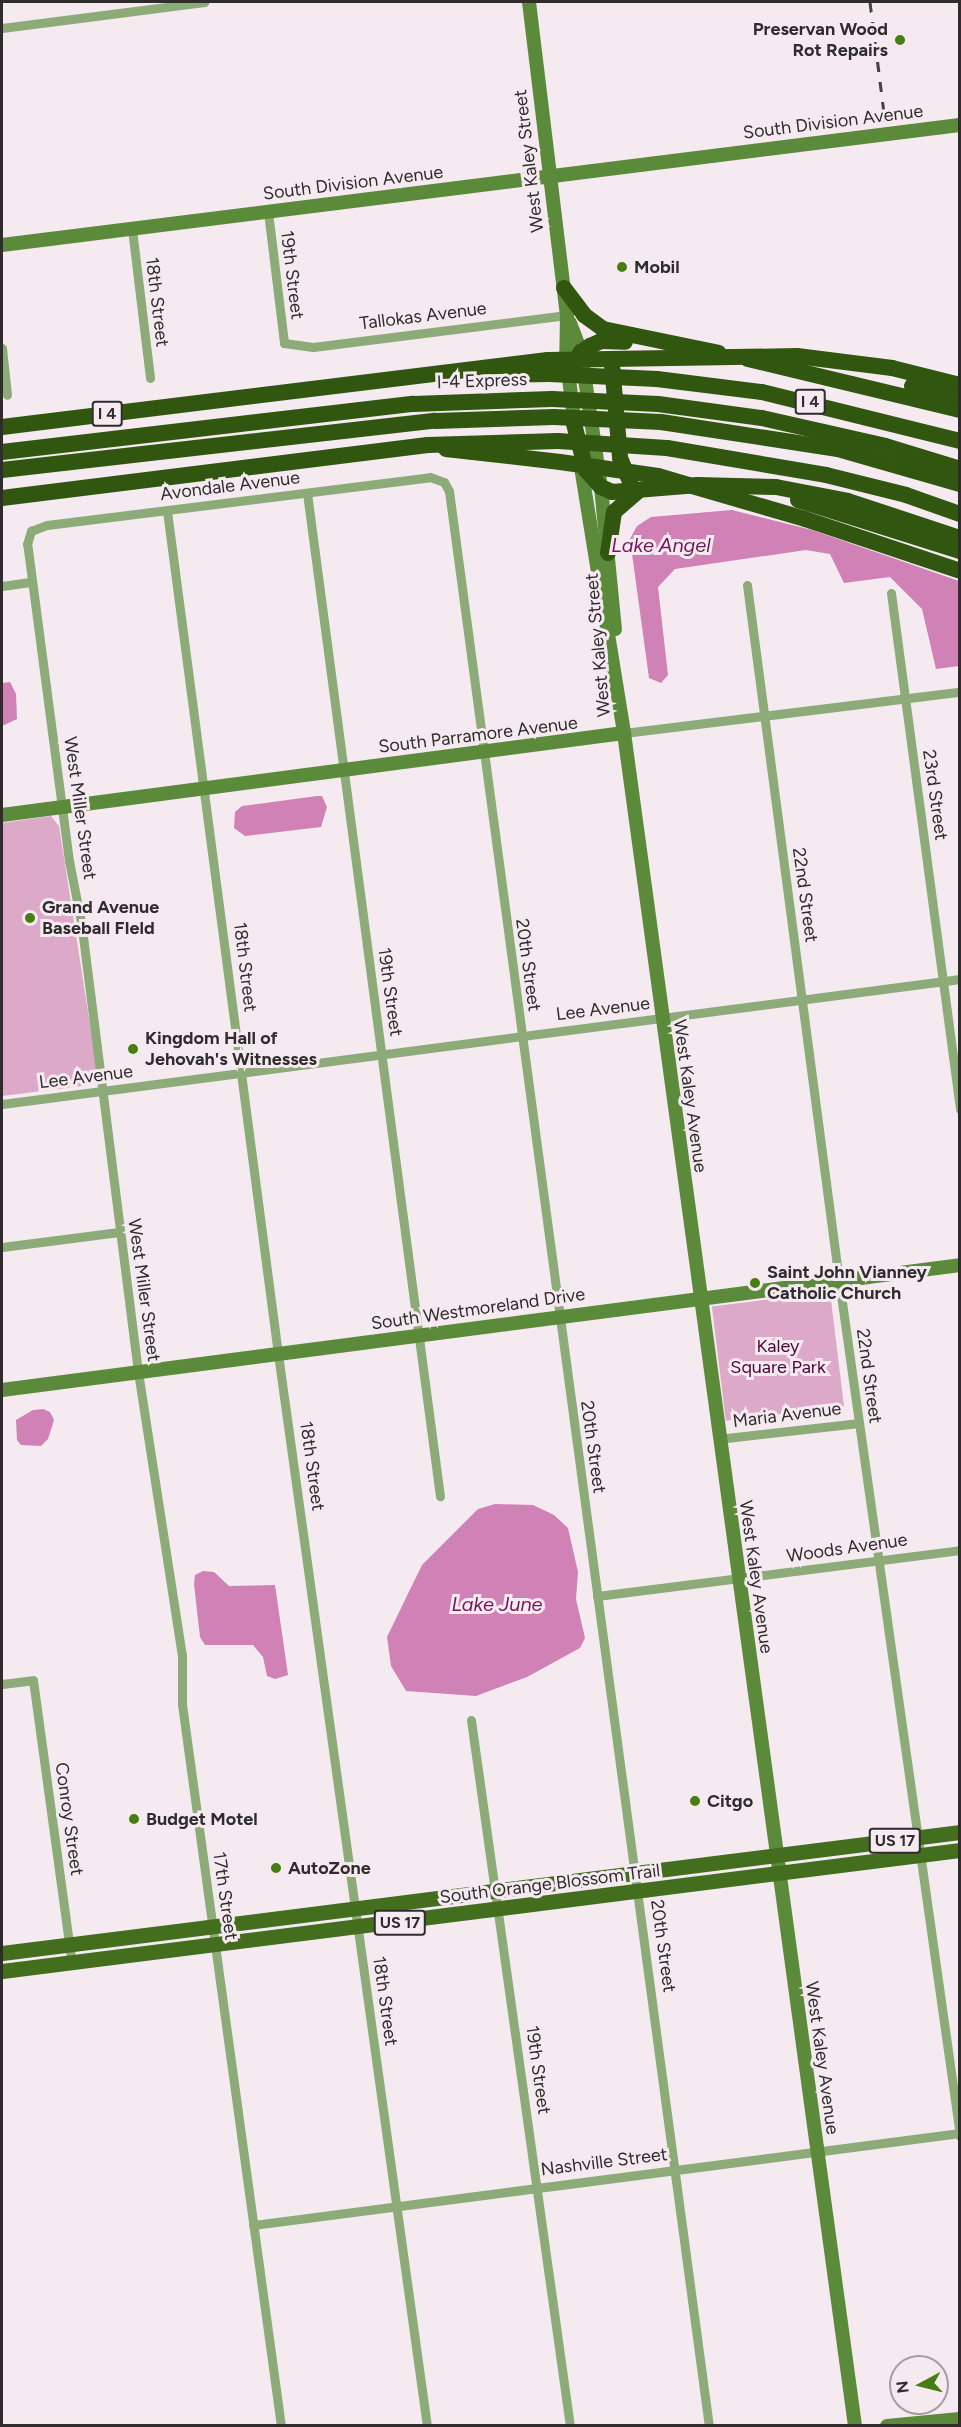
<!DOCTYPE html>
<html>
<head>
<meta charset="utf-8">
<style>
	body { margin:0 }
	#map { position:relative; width:961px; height:2427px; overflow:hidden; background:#f5eaf0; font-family:Figtree,sans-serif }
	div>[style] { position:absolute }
	.green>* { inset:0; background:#dca9c9; transform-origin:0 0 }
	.water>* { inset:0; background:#d081b5 }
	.street>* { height:9px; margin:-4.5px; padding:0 4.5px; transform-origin:4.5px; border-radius:4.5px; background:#8cab78 }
	.secondary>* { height:14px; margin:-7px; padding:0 7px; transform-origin:7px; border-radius:7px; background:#5c8a3b }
	.primary>* { height:15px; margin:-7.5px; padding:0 7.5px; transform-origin:7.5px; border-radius:7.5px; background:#426e1d }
	.highway>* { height:16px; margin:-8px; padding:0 8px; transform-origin:8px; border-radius:8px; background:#30560f }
	.rail>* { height:3px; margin-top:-1.5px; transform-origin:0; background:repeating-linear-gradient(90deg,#464144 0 10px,transparent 0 20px) }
	.highway-bridge>* { height:16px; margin:-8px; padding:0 8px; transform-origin:8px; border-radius:8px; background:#30560f }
	.dots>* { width:16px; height:16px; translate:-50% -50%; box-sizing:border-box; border:3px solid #f5eaf0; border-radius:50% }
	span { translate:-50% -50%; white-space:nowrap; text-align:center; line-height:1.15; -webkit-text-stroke:6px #f5eaf0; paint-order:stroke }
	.shield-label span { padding:2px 4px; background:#f5eaf0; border:2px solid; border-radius:4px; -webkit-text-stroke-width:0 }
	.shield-label { font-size:16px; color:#302c2e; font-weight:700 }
	.poi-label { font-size:18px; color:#302c2e; font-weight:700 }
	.right { translate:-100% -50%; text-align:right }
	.left { translate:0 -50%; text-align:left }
	.street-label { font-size:18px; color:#302c2e }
	.park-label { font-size:18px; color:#4c043b }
	.water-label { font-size:20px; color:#74165c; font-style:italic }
	.frame { position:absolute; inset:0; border:3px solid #302c2e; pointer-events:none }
	.north { position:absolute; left:889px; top:2355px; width:60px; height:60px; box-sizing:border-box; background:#f5eaf0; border:2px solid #a69ea2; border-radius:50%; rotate:263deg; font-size:16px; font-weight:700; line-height:24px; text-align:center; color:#302c2e }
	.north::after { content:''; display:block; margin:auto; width:21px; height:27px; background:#477d12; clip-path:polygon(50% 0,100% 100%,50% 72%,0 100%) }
</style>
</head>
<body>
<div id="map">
	<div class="green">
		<i style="clip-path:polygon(51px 816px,59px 826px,98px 1076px,82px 1086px,2px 1096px,2px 823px)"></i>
		<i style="left:830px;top:1292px;width:115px;height:119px;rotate:83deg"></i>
	</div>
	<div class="water">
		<i style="clip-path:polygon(732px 510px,812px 530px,959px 581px,959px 666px,936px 669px,922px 609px,890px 577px,844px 583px,830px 554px,806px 550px,675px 569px,658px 587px,668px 675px,661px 683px,649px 678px,630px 539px,637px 526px,651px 517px)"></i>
		<i style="clip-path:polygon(10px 682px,16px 694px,17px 719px,2px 726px,2px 683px)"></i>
		<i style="clip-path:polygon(317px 796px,322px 796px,327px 807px,321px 827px,245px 836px,234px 828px,235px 812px,242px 806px)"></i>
		<i style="clip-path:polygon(43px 1409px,50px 1412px,54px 1420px,48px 1439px,41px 1446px,21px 1445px,17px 1440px,16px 1420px,33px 1410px)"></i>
		<i style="clip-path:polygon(495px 1504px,533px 1505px,554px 1515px,568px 1528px,578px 1572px,576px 1599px,585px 1638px,580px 1648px,527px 1677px,476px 1696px,406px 1691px,391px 1666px,387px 1637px,422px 1565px,478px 1509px)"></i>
		<i style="clip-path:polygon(203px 1571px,214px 1572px,229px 1586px,275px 1585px,288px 1675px,275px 1679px,267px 1676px,263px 1657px,253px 1645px,205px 1645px,200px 1637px,194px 1584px,195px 1575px)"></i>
	</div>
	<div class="street">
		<i style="left:2px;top:28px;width:204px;rotate:-7.3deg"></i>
		<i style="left:268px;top:212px;width:132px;rotate:83deg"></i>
		<i style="left:284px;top:343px;width:29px;rotate:8deg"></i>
		<i style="left:313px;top:347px;width:256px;rotate:-7.2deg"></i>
		<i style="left:132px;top:229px;width:150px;rotate:83.1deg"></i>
		<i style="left:2px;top:348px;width:47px;rotate:83.9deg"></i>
		<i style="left:307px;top:493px;width:1012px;rotate:82.45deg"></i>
		<i style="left:167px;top:511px;width:850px;rotate:82.5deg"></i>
		<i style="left:278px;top:1354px;width:1082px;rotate:82.09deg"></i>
		<i style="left:747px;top:585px;width:702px;rotate:82.47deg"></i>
		<i style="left:839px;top:1281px;width:864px;rotate:81.94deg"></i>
		<i style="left:2px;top:586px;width:30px;rotate:-8deg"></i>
		<i style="left:891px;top:593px;width:521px;rotate:82.38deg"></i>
		<i style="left:624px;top:733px;width:338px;rotate:-7deg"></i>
		<i style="left:2px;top:1104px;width:966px;rotate:-7.43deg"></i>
		<i style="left:2px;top:1247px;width:118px;rotate:-7.3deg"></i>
		<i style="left:718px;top:1439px;width:142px;rotate:-6.5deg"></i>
		<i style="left:597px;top:1596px;width:366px;rotate:-7.2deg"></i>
		<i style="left:2px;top:1684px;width:31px;rotate:-7deg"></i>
		<i style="left:33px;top:1680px;width:286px;rotate:82.2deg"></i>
		<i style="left:471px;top:1720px;width:713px;rotate:82.02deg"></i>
		<i style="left:253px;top:2225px;width:713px;rotate:-7.41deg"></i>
		<i style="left:281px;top:2426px;width:729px;rotate:-97.81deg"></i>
		<i style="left:182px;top:1704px;width:48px;rotate:-90deg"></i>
		<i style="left:182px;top:1656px;width:287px;rotate:-98.8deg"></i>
		<i style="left:138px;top:1372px;width:449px;rotate:-97.2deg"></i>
		<i style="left:82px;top:927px;width:67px;rotate:-101.1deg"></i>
		<i style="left:69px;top:861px;width:320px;rotate:-97.5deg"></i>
		<i style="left:27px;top:544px;width:14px;rotate:-73deg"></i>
		<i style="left:31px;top:531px;width:17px;rotate:-21deg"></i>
		<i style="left:47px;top:525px;width:386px;rotate:-7.1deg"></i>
		<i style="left:430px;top:477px;width:15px;rotate:20deg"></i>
		<i style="left:444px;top:482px;width:10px;rotate:61deg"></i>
		<i style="left:449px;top:491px;width:1952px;rotate:82.35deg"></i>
	</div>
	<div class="secondary">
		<i style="left:529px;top:2px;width:315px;rotate:83.1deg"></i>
		<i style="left:567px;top:315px;width:39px;rotate:91deg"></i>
		<i style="left:566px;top:354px;width:74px;rotate:83deg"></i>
		<i style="left:2px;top:245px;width:965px;rotate:-7.14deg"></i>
		<i style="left:570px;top:323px;width:31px;rotate:69deg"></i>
		<i style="left:581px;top:352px;width:136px;rotate:81.6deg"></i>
		<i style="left:601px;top:487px;width:143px;rotate:84.4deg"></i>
		<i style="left:580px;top:461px;width:276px;rotate:80.8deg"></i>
		<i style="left:624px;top:733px;width:1709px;rotate:82.23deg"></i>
		<i style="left:2px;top:815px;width:627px;rotate:-7.51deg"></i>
		<i style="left:2px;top:1390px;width:966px;rotate:-7.43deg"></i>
		<i style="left:887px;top:2426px;width:73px;rotate:-5.5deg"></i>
	</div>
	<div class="primary">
		<i style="left:2px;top:1953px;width:966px;rotate:-7.2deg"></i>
		<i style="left:2px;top:1971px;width:966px;rotate:-7.2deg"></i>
	</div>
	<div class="highway">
		<i style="left:564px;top:288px;width:34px;rotate:53deg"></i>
		<i style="left:584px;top:315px;width:24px;rotate:36deg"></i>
		<i style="left:603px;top:329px;width:118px;rotate:11.7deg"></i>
		<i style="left:797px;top:356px;width:96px;rotate:7.2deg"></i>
		<i style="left:892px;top:368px;width:70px;rotate:14deg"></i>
		<i style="left:748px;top:359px;width:218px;rotate:13.5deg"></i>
		<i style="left:612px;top:364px;width:94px;rotate:85.1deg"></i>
		<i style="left:620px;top:458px;width:26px;rotate:67deg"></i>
		<i style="left:571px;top:369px;width:20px;rotate:-60deg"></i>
		<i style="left:581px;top:352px;width:11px;rotate:-34deg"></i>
		<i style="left:590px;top:346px;width:12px;rotate:-24deg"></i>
		<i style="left:601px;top:341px;width:24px;rotate:2deg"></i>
		<i style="left:494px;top:375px;width:55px;rotate:-1deg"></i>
		<i style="left:657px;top:379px;width:106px;rotate:7.1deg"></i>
		<i style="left:762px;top:392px;width:204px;rotate:13.9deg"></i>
		<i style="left:912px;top:386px;width:49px;rotate:11.8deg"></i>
		<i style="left:658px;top:404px;width:105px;rotate:7.7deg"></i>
		<i style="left:762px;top:418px;width:126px;rotate:12.8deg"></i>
		<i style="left:885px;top:446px;width:78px;rotate:17deg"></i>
		<i style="left:661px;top:422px;width:179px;rotate:8.7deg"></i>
		<i style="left:838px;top:449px;width:127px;rotate:16deg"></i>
		<i style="left:574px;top:424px;width:48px;rotate:75.4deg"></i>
		<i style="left:586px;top:470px;width:23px;rotate:49deg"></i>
		<i style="left:601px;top:487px;width:12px;rotate:24deg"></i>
		<i style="left:612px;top:492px;width:86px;rotate:-4.7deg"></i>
		<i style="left:698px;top:485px;width:78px;rotate:1.5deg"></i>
		<i style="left:776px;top:487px;width:73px;rotate:11deg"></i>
		<i style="left:848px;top:501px;width:118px;rotate:18.3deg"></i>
		<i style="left:2px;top:427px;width:550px;rotate:-7deg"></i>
		<i style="left:667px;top:448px;width:161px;rotate:9.6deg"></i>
		<i style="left:826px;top:475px;width:82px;rotate:14deg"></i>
		<i style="left:906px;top:495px;width:57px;rotate:19.4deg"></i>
		<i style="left:446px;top:449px;width:115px;rotate:6.5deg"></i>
		<i style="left:2px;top:452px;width:414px;rotate:-6.7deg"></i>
		<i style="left:413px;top:404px;width:139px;rotate:-2.1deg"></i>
		<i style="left:2px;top:470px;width:436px;rotate:-6.5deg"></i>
		<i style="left:435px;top:421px;width:119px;rotate:-1.9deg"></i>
		<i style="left:2px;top:498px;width:429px;rotate:-7.1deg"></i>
		<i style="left:428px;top:445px;width:130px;rotate:-1.8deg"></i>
		<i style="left:798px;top:500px;width:170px;rotate:17.5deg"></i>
		<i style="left:805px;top:519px;width:163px;rotate:18.5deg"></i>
		<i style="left:608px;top:553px;width:41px;rotate:-81.7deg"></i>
		<i style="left:614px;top:512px;width:33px;rotate:-41deg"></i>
	</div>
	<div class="rail">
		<i style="left:870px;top:2px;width:120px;rotate:82.8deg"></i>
	</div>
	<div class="highway-bridge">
		<i style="left:548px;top:360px;width:249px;rotate:-0.9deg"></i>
		<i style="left:549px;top:374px;width:108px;rotate:2.7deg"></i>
		<i style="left:552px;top:399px;width:106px;rotate:2.7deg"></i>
		<i style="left:554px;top:417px;width:107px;rotate:2.7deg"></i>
		<i style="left:558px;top:441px;width:109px;rotate:3.7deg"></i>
		<i style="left:560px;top:462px;width:99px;rotate:8.1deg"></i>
		<i style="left:658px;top:476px;width:153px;rotate:16.3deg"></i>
	</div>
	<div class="dots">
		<i style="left:900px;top:40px;background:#477d12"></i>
		<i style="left:622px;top:267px;background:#477d12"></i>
		<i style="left:30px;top:918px;background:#477d12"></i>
		<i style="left:133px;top:1049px;background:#477d12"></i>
		<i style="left:755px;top:1283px;background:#477d12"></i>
		<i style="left:695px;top:1801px;background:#477d12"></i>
		<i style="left:134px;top:1819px;background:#477d12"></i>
		<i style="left:276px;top:1868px;background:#477d12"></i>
	</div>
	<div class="shield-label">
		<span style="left:810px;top:402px">I 4</span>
		<span style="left:107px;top:414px">I 4</span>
		<span style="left:895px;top:1841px">US 17</span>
		<span style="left:400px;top:1923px">US 17</span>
	</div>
	<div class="poi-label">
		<span class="right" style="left:888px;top:40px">Preservan Wood<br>Rot Repairs</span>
		<span class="left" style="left:634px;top:267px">Mobil</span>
		<span class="left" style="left:42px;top:918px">Grand Avenue<br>Baseball FIeld</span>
		<span class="left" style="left:145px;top:1049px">Kingdom Hall of<br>Jehovah's Witnesses</span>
		<span class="left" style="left:767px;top:1283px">Saint John Vianney<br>Catholic Church</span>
		<span class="left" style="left:707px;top:1801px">Citgo</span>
		<span class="left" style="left:146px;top:1819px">Budget Motel</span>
		<span class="left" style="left:288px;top:1868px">AutoZone</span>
	</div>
	<div class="street-label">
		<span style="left:833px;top:122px;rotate:-7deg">South Division Avenue</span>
		<span style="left:529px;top:161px;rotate:-97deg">West Kaley Street</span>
		<span style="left:353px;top:183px;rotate:-7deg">South Division Avenue</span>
		<span style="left:292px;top:275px;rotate:83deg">19th Street</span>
		<span style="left:157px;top:302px;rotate:83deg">18th Street</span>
		<span style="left:423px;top:316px;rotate:-7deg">Tallokas Avenue</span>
		<span style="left:482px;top:381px;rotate:-2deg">I-4 Express</span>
		<span style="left:230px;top:486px;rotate:-7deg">Avondale Avenue</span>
		<span style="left:598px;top:645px;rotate:-95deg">West Kaley Street</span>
		<span style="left:478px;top:735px;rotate:-7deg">South Parramore Avenue</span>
		<span style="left:935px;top:795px;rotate:82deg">23rd Street</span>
		<span style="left:80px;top:808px;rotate:82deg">West Miller Street</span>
		<span style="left:805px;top:895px;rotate:82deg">22nd Street</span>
		<span style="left:528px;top:965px;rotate:82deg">20th Street</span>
		<span style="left:245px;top:967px;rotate:83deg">18th Street</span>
		<span style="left:390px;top:992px;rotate:82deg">19th Street</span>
		<span style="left:603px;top:1009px;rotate:-7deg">Lee Avenue</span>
		<span style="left:86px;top:1077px;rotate:-7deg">Lee Avenue</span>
		<span style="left:690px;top:1096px;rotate:82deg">West Kaley Avenue</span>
		<span style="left:144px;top:1290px;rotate:82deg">West Miller Street</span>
		<span style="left:478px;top:1309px;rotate:-8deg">South Westmoreland Drive</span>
		<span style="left:869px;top:1376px;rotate:82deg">22nd Street</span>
		<span style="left:787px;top:1415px;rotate:-7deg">Maria Avenue</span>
		<span style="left:593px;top:1447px;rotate:82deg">20th Street</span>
		<span style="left:312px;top:1466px;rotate:82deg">18th Street</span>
		<span style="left:847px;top:1548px;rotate:-8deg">Woods Avenue</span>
		<span style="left:756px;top:1577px;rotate:82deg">West Kaley Avenue</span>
		<span style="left:69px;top:1819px;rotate:82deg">Conroy Street</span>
		<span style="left:550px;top:1884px;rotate:-7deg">South Orange Blossom Trail</span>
		<span style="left:225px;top:1896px;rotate:82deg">17th Street</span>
		<span style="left:663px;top:1946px;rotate:82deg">20th Street</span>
		<span style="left:385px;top:2001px;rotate:82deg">18th Street</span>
		<span style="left:822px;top:2058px;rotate:82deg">West Kaley Avenue</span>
		<span style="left:538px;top:2070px;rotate:82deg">19th Street</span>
		<span style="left:604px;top:2162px;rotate:-7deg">Nashville Street</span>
	</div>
	<div class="park-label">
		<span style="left:778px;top:1357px">Kaley<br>Square Park</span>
	</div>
	<div class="water-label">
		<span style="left:661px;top:545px">Lake Angel</span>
		<span style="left:497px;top:1604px">Lake June</span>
	</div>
	<div class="frame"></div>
	<div class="north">N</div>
</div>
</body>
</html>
